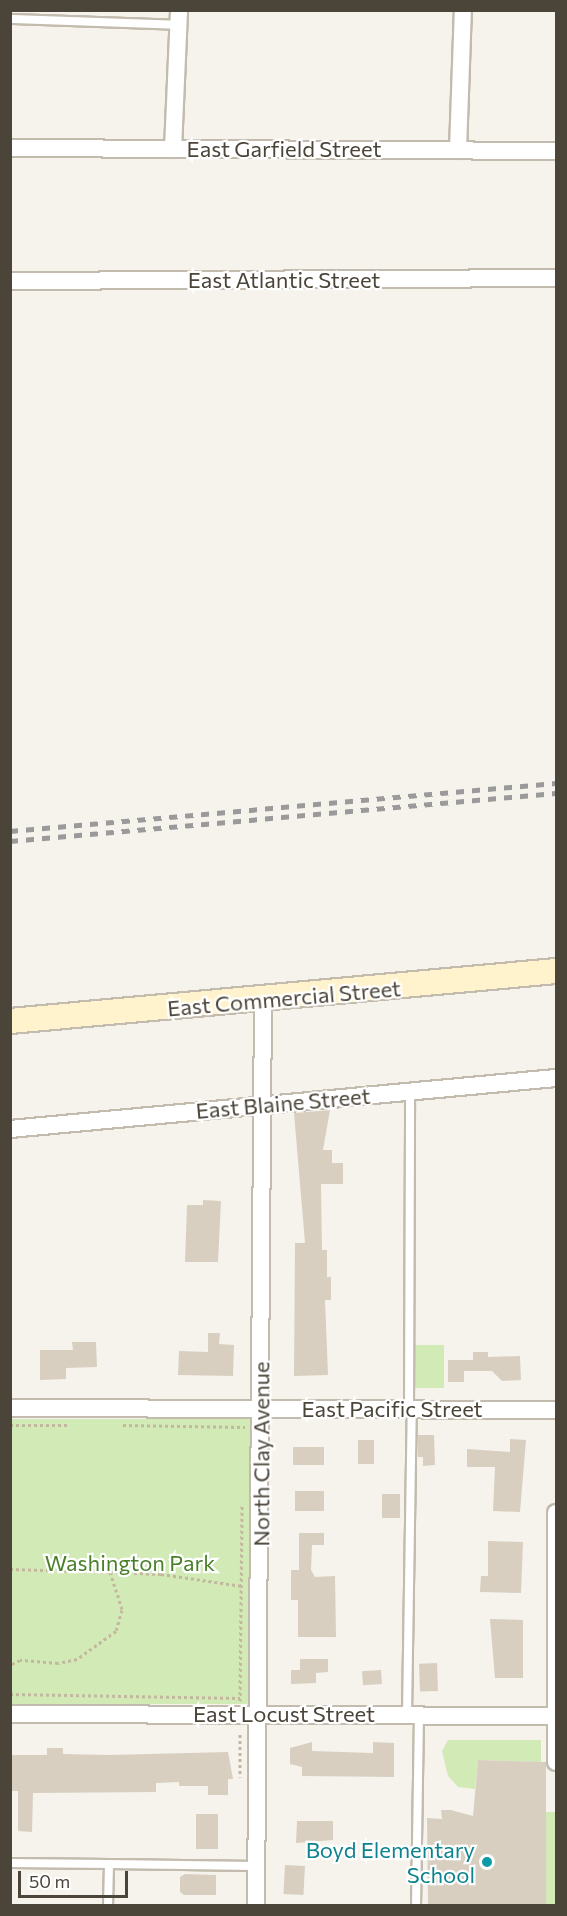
<!DOCTYPE html>
<html>
<head>
<meta charset="utf-8">
<style>
	body { margin:0 }
	#map { position:relative; width:567px; height:1916px; overflow:hidden; background:#f6f3ec; font-family:Commissioner,sans-serif }
	div>[style] { position:absolute }
	.green>* { inset:0; background:#d2eab5; transform-origin:0 0 }
	.building>* { inset:0; background:#d8cfc1; transform-origin:0 0 }
	.path>* { height:3px; margin-top:-1.5px; transform-origin:0; background:repeating-linear-gradient(90deg,#c4b79f 0 3px,transparent 0 6px) }
	.roads { filter:drop-shadow(2px 0 #c2bbae) drop-shadow(-2px 0 #c2bbae) drop-shadow(0 2px #c2bbae) drop-shadow(0 -2px #c2bbae) }
	.lane>* { height:8px; margin:-4px; padding:0 4px; transform-origin:4px; border-radius:4px; background:#fff }
	.street>* { height:16px; margin:-8px; padding:0 8px; transform-origin:8px; border-radius:8px; background:#fff }
	.secondary>* { height:24px; margin:-12px; padding:0 12px; transform-origin:12px; border-radius:12px; background:#fff3cd }
	.rail>* { height:4.5px; margin-top:-2.25px; transform-origin:0; background:repeating-linear-gradient(90deg,#9a9a9a 0 8px,transparent 0 16px) }
	.dots>* { width:16px; height:16px; translate:-50% -50%; box-sizing:border-box; border:3px solid #fff; border-radius:50% }
	span { translate:-50% -50%; white-space:nowrap; text-align:center; line-height:1.15; -webkit-text-stroke:4.5px #fff; paint-order:stroke }
	.street-label { font-size:22px; color:#4b4439 }
	.park-label { font-size:22px; color:#4a7f2a }
	.culture-label { font-size:22px; color:#0d838f }
	.right { translate:-100% -50%; text-align:right }
	.frame { position:absolute; inset:0; border:12px solid #4b4439; pointer-events:none }
	.scale { position:absolute; left:18px; top:1871px; width:110px; height:27px; box-sizing:border-box; border:3px solid #4b4439; border-top:0; padding-left:8px; font-size:18px; line-height:21px; white-space:nowrap; color:#4b4439; -webkit-text-stroke:4px #fff; paint-order:stroke }
</style>
</head>
<body>
<div id="map">
	<div class="green">
		<i style="left:413px;top:1345px;width:31px;height:43px"></i>
		<i style="left:11px;top:1419px;width:239px;height:285px"></i>
		<i style="clip-path:polygon(448px 1740px,541px 1740px,541px 1762px,478px 1760px,475px 1789px,458px 1787px,448px 1776px,442px 1751px)"></i>
		<i style="left:546px;top:1812px;width:10px;height:93px"></i>
	</div>
	<div class="building">
		<i style="clip-path:polygon(330px 1110px,323px 1150px,332px 1150px,332px 1163px,343px 1163px,343px 1184px,321px 1184px,322px 1250px,327px 1250px,327px 1277px,331px 1277px,331px 1300px,325px 1300px,328px 1375px,294px 1376px,295px 1243px,305px 1243px,294px 1113px)"></i>
		<i style="clip-path:polygon(203px 1200px,221px 1201px,218px 1262px,185px 1262px,187px 1205px,203px 1205px)"></i>
		<i style="clip-path:polygon(208px 1333px,220px 1333px,219px 1344px,234px 1345px,233px 1376px,178px 1375px,179px 1351px,208px 1352px)"></i>
		<i style="clip-path:polygon(72px 1342px,96px 1342px,97px 1367px,66px 1368px,66px 1379px,40px 1380px,40px 1350px,73px 1350px)"></i>
		<i style="clip-path:polygon(473px 1352px,488px 1352px,488px 1357px,520px 1356px,521px 1380px,502px 1381px,492px 1371px,464px 1371px,464px 1382px,448px 1382px,448px 1360px,473px 1360px)"></i>
		<i style="clip-path:polygon(418px 1435px,434px 1435px,435px 1465px,423px 1466px,423px 1457px,418px 1457px)"></i>
		<i style="clip-path:polygon(510px 1439px,526px 1440px,520px 1512px,493px 1511px,495px 1467px,467px 1467px,467px 1449px,510px 1452px)"></i>
		<i style="left:358px;top:1440px;width:16px;height:24px"></i>
		<i style="left:293px;top:1447px;width:31px;height:18px"></i>
		<i style="left:295px;top:1491px;width:29px;height:20px"></i>
		<i style="left:382px;top:1494px;width:18px;height:24px"></i>
		<i style="clip-path:polygon(299px 1533px,324px 1533px,324px 1545px,312px 1545px,311px 1570px,315px 1577px,335px 1576px,336px 1637px,298px 1637px,298px 1600px,291px 1600px,291px 1570px,299px 1570px)"></i>
		<i style="clip-path:polygon(488px 1541px,523px 1542px,521px 1593px,480px 1592px,481px 1576px,488px 1576px)"></i>
		<i style="clip-path:polygon(490px 1619px,523px 1620px,523px 1678px,495px 1678px)"></i>
		<i style="clip-path:polygon(300px 1659px,328px 1659px,328px 1672px,316px 1673px,316px 1683px,291px 1684px,291px 1670px,300px 1670px)"></i>
		<i style="left:437px;top:1663px;width:28px;height:18px;rotate:88deg"></i>
		<i style="left:381px;top:1670px;width:14px;height:19px;rotate:86deg"></i>
		<i style="clip-path:polygon(312px 1742px,312px 1751px,373px 1753px,373px 1742px,394px 1743px,394px 1777px,302px 1776px,302px 1767px,290px 1764px,290px 1748px)"></i>
		<i style="clip-path:polygon(47px 1748px,63px 1748px,63px 1754px,109px 1755px,228px 1752px,233px 1779px,228px 1779px,228px 1795px,208px 1795px,208px 1786px,179px 1786px,179px 1782px,156px 1783px,156px 1792px,33px 1793px,32px 1832px,18px 1831px,18px 1791px,10px 1791px,10px 1755px,47px 1755px)"></i>
		<i style="clip-path:polygon(478px 1760px,546px 1762px,546px 1905px,428px 1905px,427px 1818px,442px 1819px,441px 1810px,451px 1810px,473px 1816px)"></i>
		<i style="left:196px;top:1814px;width:22px;height:35px"></i>
		<i style="clip-path:polygon(297px 1821px,333px 1821px,333px 1840px,296px 1843px)"></i>
		<i style="left:285px;top:1865px;width:20px;height:29px;rotate:3deg"></i>
		<i style="clip-path:polygon(185px 1874px,216px 1875px,216px 1895px,184px 1895px,180px 1892px,180px 1877px)"></i>
	</div>
	<div class="path">
		<i style="left:10px;top:1425px;width:58px"></i>
		<i style="left:123px;top:1425px;width:122px;rotate:0.9deg"></i>
		<i style="left:10px;top:1569px;width:100px;rotate:1.7deg"></i>
		<i style="left:110px;top:1572px;width:40px;rotate:72deg"></i>
		<i style="left:122px;top:1610px;width:22px;rotate:106deg"></i>
		<i style="left:116px;top:1631px;width:48px;rotate:144.3deg"></i>
		<i style="left:77px;top:1659px;width:19px;rotate:168deg"></i>
		<i style="left:58px;top:1663px;width:38px;rotate:-175deg"></i>
		<i style="left:20px;top:1660px;width:11px;rotate:153deg"></i>
		<i style="left:110px;top:1572px;width:51px;rotate:2.2deg"></i>
		<i style="left:161px;top:1574px;width:82px;rotate:8.4deg"></i>
		<i style="left:10px;top:1694px;width:230px;rotate:1deg"></i>
		<i style="left:240px;top:1701px;width:197px;rotate:-89.4deg"></i>
		<i style="left:240px;top:1734px;width:43px;rotate:90deg"></i>
	</div>
	<div class="roads">
		<div class="lane">
			<i style="left:10px;top:19px;width:169px;rotate:2deg"></i>
			<i style="left:409px;top:1409px;width:318px;rotate:-89.8deg"></i>
			<i style="left:407px;top:1714px;width:305px;rotate:-89.1deg"></i>
			<i style="left:10px;top:1863px;width:99px;rotate:0.6deg"></i>
			<i style="left:108px;top:1906px;width:42px;rotate:-88.6deg"></i>
			<i style="left:109px;top:1864px;width:147px;rotate:0.8deg"></i>
			<i style="left:416px;top:1906px;width:191px;rotate:-89.1deg"></i>
		</div>
		<div class="street">
			<i style="left:10px;top:148px;width:546px;rotate:0.31deg"></i>
			<i style="left:173px;top:149px;width:139px;rotate:-87.5deg"></i>
			<i style="left:458px;top:150px;width:140px;rotate:-88deg"></i>
			<i style="left:10px;top:281px;width:546px;rotate:-0.31deg"></i>
			<i style="left:10px;top:1129px;width:548px;rotate:-5.34deg"></i>
			<i style="left:10px;top:1408px;width:546px;rotate:0.21deg"></i>
			<i style="left:556px;top:1513px;width:249px;rotate:90deg"></i>
			<i style="left:10px;top:1714px;width:546px;rotate:0.21deg"></i>
			<i style="left:256px;top:1906px;width:904px;rotate:-89.56deg"></i>
		</div>
		<div class="secondary">
			<i style="left:10px;top:1021px;width:548px;rotate:-5.23deg"></i>
		</div>
	</div>
	<div class="rail">
		<i style="left:10px;top:831px;width:548px;rotate:-5.02deg"></i>
		<i style="left:10px;top:841px;width:548px;rotate:-5.02deg"></i>
	</div>
	<div class="dots">
		<i style="left:487px;top:1862px;background:#0f9aa8"></i>
	</div>
	<div class="street-label">
		<span style="left:284px;top:149px">East Garfield Street</span>
		<span style="left:284px;top:280px">East Atlantic Street</span>
		<span style="left:284px;top:998px;rotate:-5deg">East Commercial Street</span>
		<span style="left:283px;top:1103px;rotate:-5deg">East Blaine Street</span>
		<span style="left:392px;top:1409px">East Pacific Street</span>
		<span style="left:261px;top:1454px;rotate:-90deg">North Clay Avenue</span>
		<span style="left:284px;top:1714px">East Locust Street</span>
	</div>
	<div class="park-label">
		<span style="left:130px;top:1563px">Washington Park</span>
	</div>
	<div class="culture-label">
		<span class="right" style="left:475px;top:1862px">Boyd Elementary<br>School</span>
	</div>
	<div class="frame"></div>
	<div class="scale">50 m</div>
</div>
</body>
</html>
